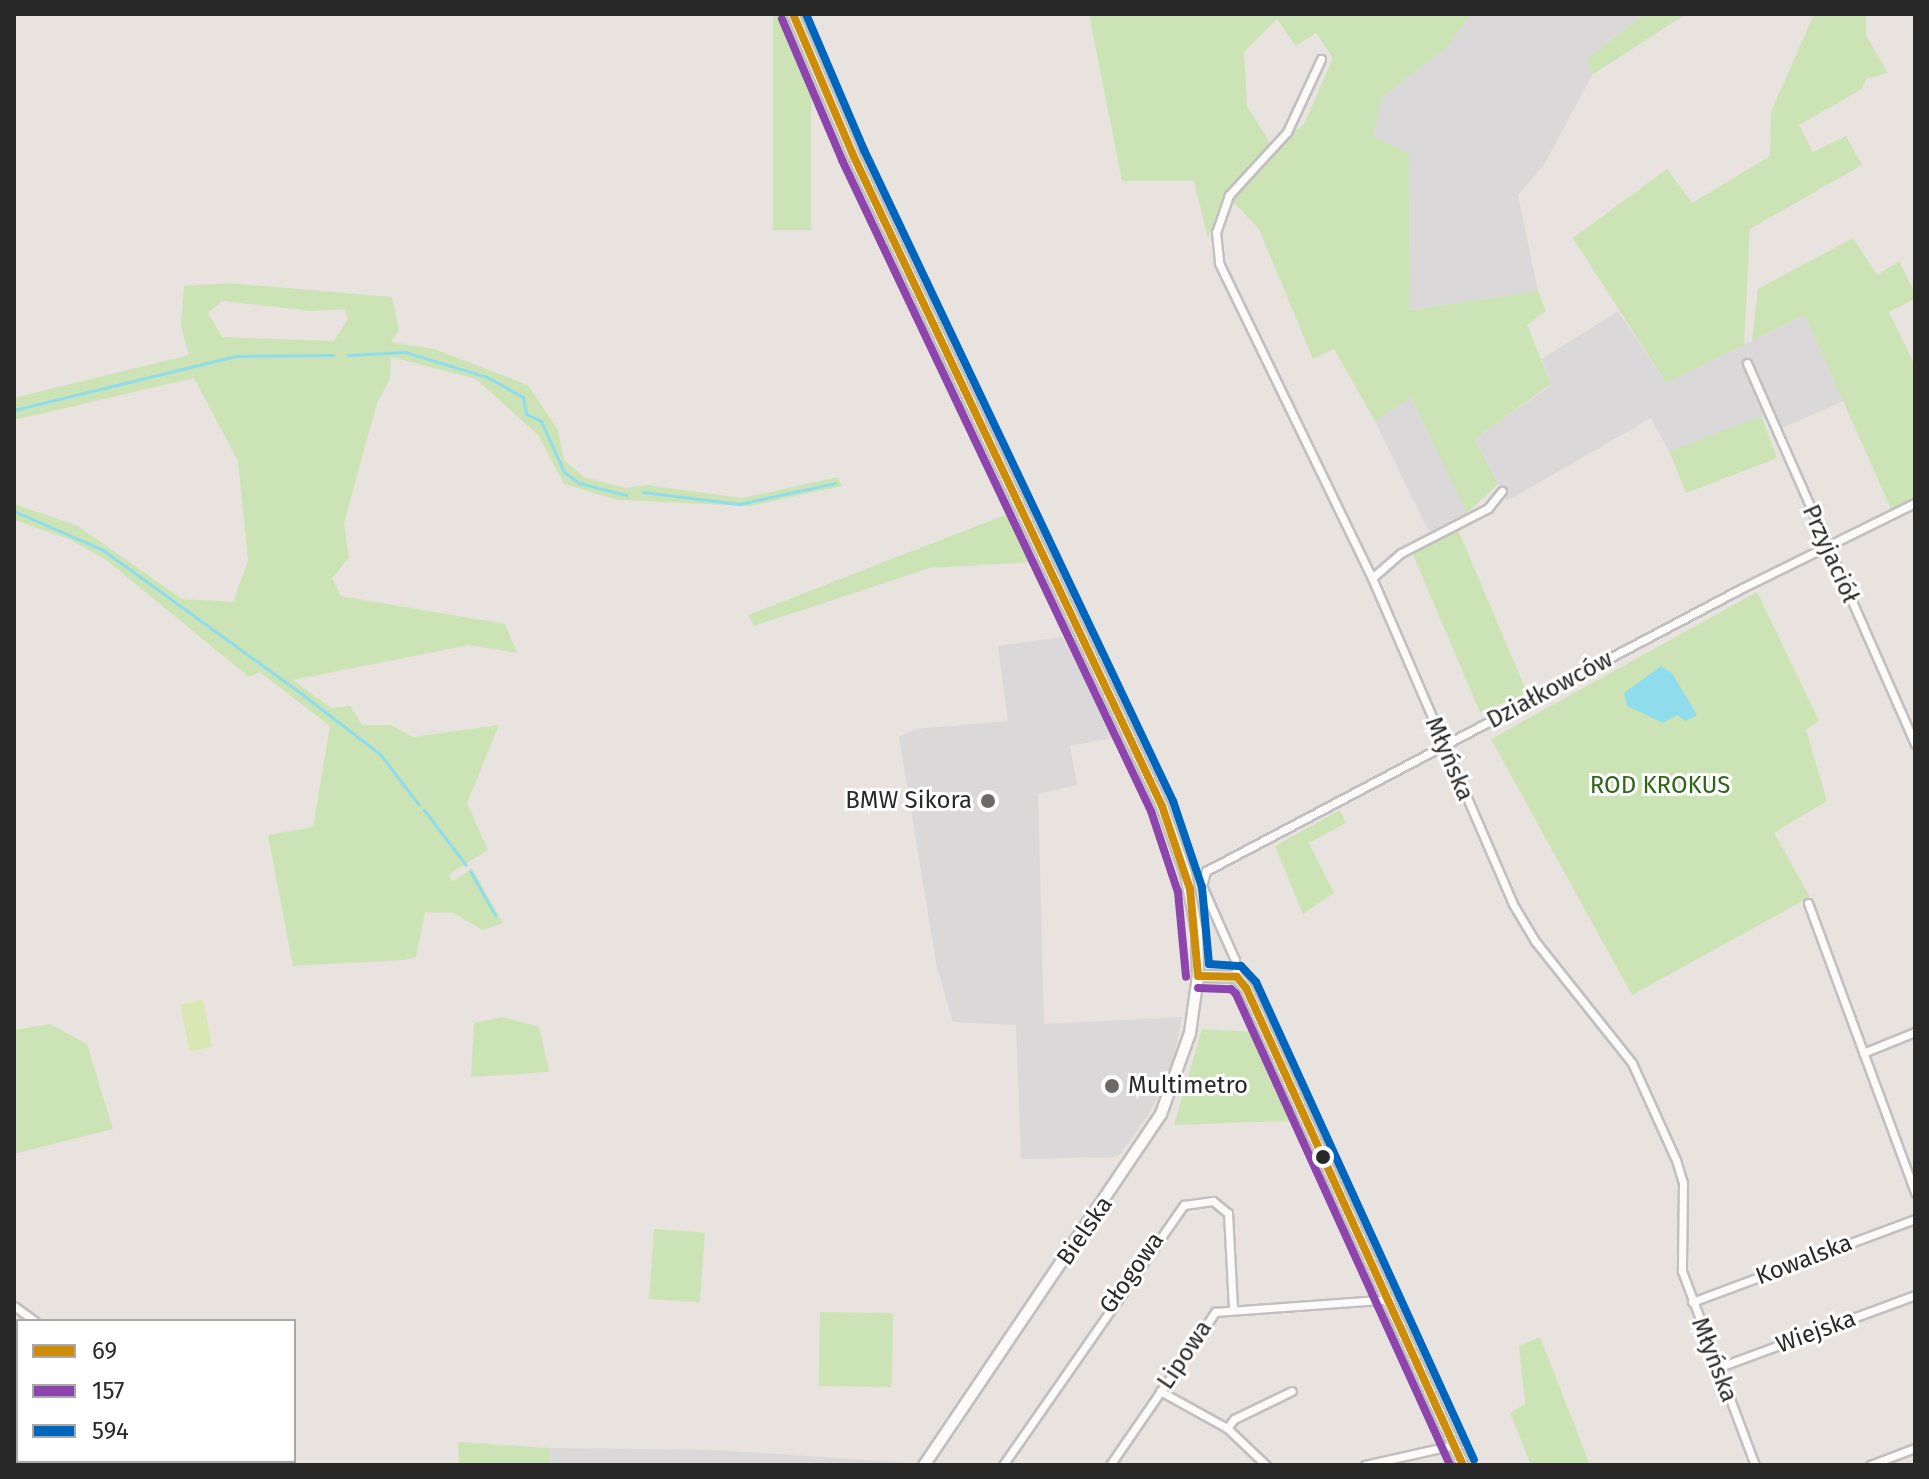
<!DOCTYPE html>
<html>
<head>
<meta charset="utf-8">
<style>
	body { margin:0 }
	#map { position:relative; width:1929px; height:1479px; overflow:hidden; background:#e8e3de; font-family:"Fira Sans",sans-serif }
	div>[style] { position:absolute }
	.industrial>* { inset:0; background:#dbd8da; transform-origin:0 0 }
	.green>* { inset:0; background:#cce4b5; transform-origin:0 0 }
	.pitch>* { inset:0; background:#d9e8b3; transform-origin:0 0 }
	.water>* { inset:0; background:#8fdcec }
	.stream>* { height:3px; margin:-1.5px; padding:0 1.5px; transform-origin:1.5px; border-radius:1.5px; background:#8fdcec }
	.roads { filter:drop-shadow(2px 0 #c1bfc0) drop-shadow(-2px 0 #c1bfc0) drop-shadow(0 2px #c1bfc0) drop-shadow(0 -2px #c1bfc0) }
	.street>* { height:7px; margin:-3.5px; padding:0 3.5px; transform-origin:3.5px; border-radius:3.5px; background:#fcfbfa }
	.secondary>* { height:10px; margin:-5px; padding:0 5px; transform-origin:5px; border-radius:5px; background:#fcfbfa }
	.bus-1>* { height:8px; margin:-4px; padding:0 4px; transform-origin:4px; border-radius:4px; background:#ce8d08 }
	.bus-2>* { height:8px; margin:-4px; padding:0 4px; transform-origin:4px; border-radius:4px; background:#8e44ad }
	.bus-3>* { height:8px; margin:-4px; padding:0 4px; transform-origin:4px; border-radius:4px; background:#0065bd }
	.dots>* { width:22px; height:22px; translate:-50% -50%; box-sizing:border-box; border:4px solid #fff; border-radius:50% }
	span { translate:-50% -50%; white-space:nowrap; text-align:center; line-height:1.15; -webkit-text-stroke:6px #fff; paint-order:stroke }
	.street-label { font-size:24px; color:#292929 }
	.park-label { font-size:24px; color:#2f6717 }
	.poi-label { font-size:24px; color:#292929 }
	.right { translate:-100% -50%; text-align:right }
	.left { translate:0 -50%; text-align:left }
	.frame { position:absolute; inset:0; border:16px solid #292929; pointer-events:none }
	.legend { position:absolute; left:16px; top:1319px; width:280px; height:144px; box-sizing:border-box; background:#fff; border:2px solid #a9a9a9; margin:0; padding:10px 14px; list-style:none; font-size:24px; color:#292929 }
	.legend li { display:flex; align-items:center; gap:16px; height:40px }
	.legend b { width:40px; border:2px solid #a9a9a9 }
</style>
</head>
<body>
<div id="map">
	<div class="industrial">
		<i style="clip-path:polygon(1472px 14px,1644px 14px,1587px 59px,1592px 75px,1544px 165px,1518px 195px,1538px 291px,1410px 310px,1409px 155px,1372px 137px,1382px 97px,1446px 48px)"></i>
		<i style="clip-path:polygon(1618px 311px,1666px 383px,1805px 315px,1846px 400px,1777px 430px,1761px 416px,1674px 461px,1651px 418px,1507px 501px,1475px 439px,1551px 385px,1542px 359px)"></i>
		<i style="left:1411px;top:397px;width:129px;height:43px;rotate:64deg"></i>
		<i style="clip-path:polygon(1062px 637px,1119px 737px,1070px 746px,1077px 785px,1038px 794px,1044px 1024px,1182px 1017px,1172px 1066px,1150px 1112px,1118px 1157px,1021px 1159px,1016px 1025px,953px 1022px,937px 968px,899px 737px,916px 729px,1008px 721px,998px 646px)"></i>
		<i style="clip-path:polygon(550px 1448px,715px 1450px,913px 1463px,550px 1465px)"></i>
	</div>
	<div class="green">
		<i style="left:773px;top:14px;width:38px;height:216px"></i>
		<i style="clip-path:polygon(evenodd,1089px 14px,1472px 14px,1446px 48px,1382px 97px,1373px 136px,1409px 154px,1410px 310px,1538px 291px,1546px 311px,1527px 325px,1551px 384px,1475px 439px,1498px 484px,1467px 513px,1411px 397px,1375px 421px,1334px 349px,1313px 359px,1259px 229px,1224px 192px,1208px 239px,1194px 181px,1122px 181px,1089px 14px,1277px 19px,1296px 46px,1316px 33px,1333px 58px,1304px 124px,1272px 146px,1247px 106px,1244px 52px,1277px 19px)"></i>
		<i style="clip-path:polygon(1644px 14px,1686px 14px,1592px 75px,1587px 59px)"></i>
		<i style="clip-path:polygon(1814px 14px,1866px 14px,1866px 35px,1888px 73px,1866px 79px,1862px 89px,1799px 125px,1813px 152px,1846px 136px,1862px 165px,1750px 229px,1744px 345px,1666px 383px,1573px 238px,1667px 169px,1692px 203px,1770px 156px,1771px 112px)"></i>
		<i style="clip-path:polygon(1853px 238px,1877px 275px,1899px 261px,1915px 293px,1915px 299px,1889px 312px,1915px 366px,1915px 498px,1892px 511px,1805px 315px,1752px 341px,1758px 289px)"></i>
		<i style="clip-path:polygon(evenodd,229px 283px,392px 297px,399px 330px,391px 342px,434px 349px,528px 385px,558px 430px,564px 460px,584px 477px,625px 488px,647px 485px,742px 498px,838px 477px,842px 486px,750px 506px,618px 500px,564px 484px,538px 435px,476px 379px,391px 357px,390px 379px,377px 403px,344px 523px,349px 557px,332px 579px,341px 596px,505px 624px,517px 653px,469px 645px,293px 680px,331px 708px,350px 706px,362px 725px,391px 725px,413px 737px,499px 725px,467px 803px,488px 850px,448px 875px,453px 881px,472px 868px,503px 923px,483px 930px,453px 913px,425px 912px,416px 957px,404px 960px,293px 966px,268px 835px,313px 827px,330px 726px,260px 672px,249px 677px,105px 559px,69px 539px,14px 520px,14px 504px,78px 526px,182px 599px,233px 602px,248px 561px,238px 461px,194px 378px,14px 420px,14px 398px,189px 355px,181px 326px,184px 286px,229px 283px,222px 301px,311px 311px,345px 309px,348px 319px,334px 341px,222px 337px,208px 313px,222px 301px)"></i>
		<i style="left:1761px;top:416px;width:45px;height:98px;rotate:69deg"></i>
		<i style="clip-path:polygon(1010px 513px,1034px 562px,930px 568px,754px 626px,748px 615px)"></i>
		<i style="left:1458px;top:530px;width:177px;height:51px;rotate:67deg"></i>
		<i style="clip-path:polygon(1757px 592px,1819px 721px,1806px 730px,1827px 801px,1774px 833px,1810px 897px,1632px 995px,1491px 739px)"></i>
		<i style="clip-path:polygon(1340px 810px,1346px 823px,1309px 843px,1334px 893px,1303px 914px,1275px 846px)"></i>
		<i style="clip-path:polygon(502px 1017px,539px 1027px,549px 1072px,471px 1077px,474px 1023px)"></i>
		<i style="clip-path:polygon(50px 1024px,87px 1044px,113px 1129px,14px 1154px,14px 1030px)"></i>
		<i style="clip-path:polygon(1202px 1029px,1255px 1032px,1290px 1121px,1174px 1125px)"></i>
		<i style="left:654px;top:1229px;width:51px;height:70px;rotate:4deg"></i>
		<i style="left:820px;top:1312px;width:73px;height:74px;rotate:1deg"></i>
		<i style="clip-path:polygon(1540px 1337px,1590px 1465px,1531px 1465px,1510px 1413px,1525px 1404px,1519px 1346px)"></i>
		<i style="clip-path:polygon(458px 1442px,550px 1448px,550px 1465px,459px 1465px)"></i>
	</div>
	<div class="pitch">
		<i style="left:203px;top:1000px;width:48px;height:23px;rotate:79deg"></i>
	</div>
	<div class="water">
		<i style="clip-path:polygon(1661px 666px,1672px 673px,1697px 715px,1685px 721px,1677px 715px,1663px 723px,1627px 706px,1624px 693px)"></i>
	</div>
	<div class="stream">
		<i style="left:348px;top:355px;width:57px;rotate:-3deg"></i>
		<i style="left:405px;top:352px;width:86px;rotate:17deg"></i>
		<i style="left:487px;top:377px;width:41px;rotate:29.1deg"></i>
		<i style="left:523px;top:397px;width:17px;rotate:80deg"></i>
		<i style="left:526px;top:414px;width:17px;rotate:25deg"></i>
		<i style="left:541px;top:421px;width:56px;rotate:65.7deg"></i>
		<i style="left:564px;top:472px;width:19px;rotate:36deg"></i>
		<i style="left:579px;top:483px;width:49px;rotate:14.3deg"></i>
		<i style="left:14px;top:410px;width:228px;rotate:-13.7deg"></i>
		<i style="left:235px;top:356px;width:98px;rotate:-0.6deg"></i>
		<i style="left:643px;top:492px;width:97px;rotate:7.1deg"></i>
		<i style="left:739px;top:504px;width:98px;rotate:-12.3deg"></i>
		<i style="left:14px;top:511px;width:97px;rotate:23.7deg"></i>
		<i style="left:103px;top:550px;width:247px;rotate:35.9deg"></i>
		<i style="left:303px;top:695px;width:97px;rotate:37.5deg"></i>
		<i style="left:380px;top:754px;width:64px;rotate:52.6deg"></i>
		<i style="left:424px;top:810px;width:69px;rotate:52.6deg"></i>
		<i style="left:470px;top:871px;width:51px;rotate:60.4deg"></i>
	</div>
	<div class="roads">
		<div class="street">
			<i style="left:1321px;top:59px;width:81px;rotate:115deg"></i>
			<i style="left:1287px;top:132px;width:86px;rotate:132.6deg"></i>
			<i style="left:1229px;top:195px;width:39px;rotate:109deg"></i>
			<i style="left:1216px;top:232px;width:31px;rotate:84deg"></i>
			<i style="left:1219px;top:263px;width:350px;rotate:64.1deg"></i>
			<i style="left:1372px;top:578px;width:355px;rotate:66.6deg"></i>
			<i style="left:1513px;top:904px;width:43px;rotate:59.3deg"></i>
			<i style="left:1535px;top:941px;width:156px;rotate:51.5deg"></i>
			<i style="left:1632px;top:1063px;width:107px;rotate:65.6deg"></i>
			<i style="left:1676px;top:1160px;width:24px;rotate:73deg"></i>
			<i style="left:1683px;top:1183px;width:88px;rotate:90.7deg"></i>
			<i style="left:1682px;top:1271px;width:207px;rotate:69.4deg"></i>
			<i style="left:1747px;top:363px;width:416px;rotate:66.2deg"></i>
			<i style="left:1372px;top:578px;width:38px;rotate:-41deg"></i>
			<i style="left:1401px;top:553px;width:98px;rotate:-27.3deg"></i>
			<i style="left:1488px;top:508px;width:22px;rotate:-51deg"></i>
			<i style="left:1808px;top:903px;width:309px;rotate:69.7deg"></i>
			<i style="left:1237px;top:977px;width:17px;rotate:-97deg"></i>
			<i style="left:1235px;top:960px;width:81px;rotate:-114deg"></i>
			<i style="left:1202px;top:886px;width:16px;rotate:-75deg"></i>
			<i style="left:1206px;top:871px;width:606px;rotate:-27.83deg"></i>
			<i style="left:1742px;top:588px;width:193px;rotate:-26.2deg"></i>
			<i style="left:1863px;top:1053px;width:56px;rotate:-22deg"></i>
			<i style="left:1692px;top:1302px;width:238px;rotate:-20.4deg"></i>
			<i style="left:14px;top:1306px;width:26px;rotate:36deg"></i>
			<i style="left:1717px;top:1368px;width:211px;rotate:-20.2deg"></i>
			<i style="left:1160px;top:1391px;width:77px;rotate:28.9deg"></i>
			<i style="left:1227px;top:1428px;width:54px;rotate:43.5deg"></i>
			<i style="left:1227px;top:1428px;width:11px;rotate:-52deg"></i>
			<i style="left:1234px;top:1419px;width:64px;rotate:-25.8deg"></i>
			<i style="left:234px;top:1461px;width:7px;rotate:34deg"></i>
			<i style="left:1003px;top:1465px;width:317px;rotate:-55.2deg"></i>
			<i style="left:1184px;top:1205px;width:29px;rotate:-8deg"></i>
			<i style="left:1213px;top:1201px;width:19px;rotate:39deg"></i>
			<i style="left:1228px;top:1213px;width:96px;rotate:87deg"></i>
			<i style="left:1110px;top:1465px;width:186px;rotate:-55.5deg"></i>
			<i style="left:1215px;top:1312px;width:175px;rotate:-4.2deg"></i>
			<i style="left:1365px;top:1465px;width:91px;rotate:-12.7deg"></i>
			<i style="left:1870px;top:1465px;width:48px;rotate:-20.7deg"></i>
		</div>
		<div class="secondary">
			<i style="left:793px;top:14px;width:153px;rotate:66.9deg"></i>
			<i style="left:853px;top:155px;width:721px;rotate:64.61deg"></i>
			<i style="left:1162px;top:806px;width:72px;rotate:70.6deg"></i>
			<i style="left:1186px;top:874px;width:59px;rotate:79.3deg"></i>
			<i style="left:1197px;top:932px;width:44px;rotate:88.7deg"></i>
			<i style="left:1198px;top:976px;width:58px;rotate:98deg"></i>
			<i style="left:1190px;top:1033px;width:86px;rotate:109.7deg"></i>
			<i style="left:1161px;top:1114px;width:424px;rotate:124deg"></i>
			<i style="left:1198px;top:976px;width:39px;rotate:1deg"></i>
			<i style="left:1237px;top:977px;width:14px;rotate:51deg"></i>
			<i style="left:1246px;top:988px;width:524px;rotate:65.54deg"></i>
		</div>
	</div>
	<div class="bus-1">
		<i style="left:793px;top:14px;width:153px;rotate:66.9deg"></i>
		<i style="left:853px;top:155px;width:721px;rotate:64.61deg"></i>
		<i style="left:1162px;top:806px;width:88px;rotate:71.4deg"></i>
		<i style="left:1190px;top:889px;width:87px;rotate:84.7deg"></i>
		<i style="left:1198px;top:976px;width:39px;rotate:1deg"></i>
		<i style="left:1237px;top:977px;width:14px;rotate:51deg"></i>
		<i style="left:1246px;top:988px;width:524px;rotate:65.54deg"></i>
	</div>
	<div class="bus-2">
		<i style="left:782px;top:19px;width:153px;rotate:66.9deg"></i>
		<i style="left:842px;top:160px;width:721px;rotate:64.61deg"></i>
		<i style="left:1151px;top:811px;width:85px;rotate:71.6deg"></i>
		<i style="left:1178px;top:892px;width:85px;rotate:84.6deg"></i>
		<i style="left:1198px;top:988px;width:33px;rotate:2deg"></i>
		<i style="left:1231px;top:989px;width:7px;rotate:45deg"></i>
		<i style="left:1236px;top:994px;width:517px;rotate:65.57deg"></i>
	</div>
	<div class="bus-3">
		<i style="left:806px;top:14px;width:148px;rotate:66.9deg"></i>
		<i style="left:864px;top:150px;width:721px;rotate:64.61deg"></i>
		<i style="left:1173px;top:801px;width:91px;rotate:71.4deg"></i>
		<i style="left:1202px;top:887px;width:77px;rotate:84.8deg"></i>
		<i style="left:1209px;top:964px;width:32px;rotate:4deg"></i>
		<i style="left:1241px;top:966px;width:22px;rotate:47deg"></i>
		<i style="left:1256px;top:982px;width:525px;rotate:65.48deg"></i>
	</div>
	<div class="dots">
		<i style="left:988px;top:801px;background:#6c6a68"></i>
		<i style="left:1112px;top:1086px;background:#6c6a68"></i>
		<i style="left:1323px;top:1157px;background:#292929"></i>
	</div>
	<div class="street-label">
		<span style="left:1830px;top:554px;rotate:66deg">Przyjaciół</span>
		<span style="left:1550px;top:690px;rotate:-28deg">Działkowców</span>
		<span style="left:1449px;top:759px;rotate:67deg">Młyńska</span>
		<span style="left:1085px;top:1231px;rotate:-55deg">Bielska</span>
		<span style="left:1804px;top:1260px;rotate:-21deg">Kowalska</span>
		<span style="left:1132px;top:1273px;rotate:-55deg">Głogowa</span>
		<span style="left:1816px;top:1332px;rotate:-20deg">Wiejska</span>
		<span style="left:1185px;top:1355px;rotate:-56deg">Lipowa</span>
		<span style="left:1714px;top:1360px;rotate:69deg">Młyńska</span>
	</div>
	<div class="park-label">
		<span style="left:1660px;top:786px">ROD KROKUS</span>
	</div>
	<div class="poi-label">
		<span class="right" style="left:972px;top:801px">BMW Sikora</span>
		<span class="left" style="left:1128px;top:1086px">Multimetro</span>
	</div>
	<div class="frame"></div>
	<ul class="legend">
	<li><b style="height:10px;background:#ce8d08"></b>69</li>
	<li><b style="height:10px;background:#8e44ad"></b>157</li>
	<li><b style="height:10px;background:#0065bd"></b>594</li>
	</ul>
</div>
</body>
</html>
